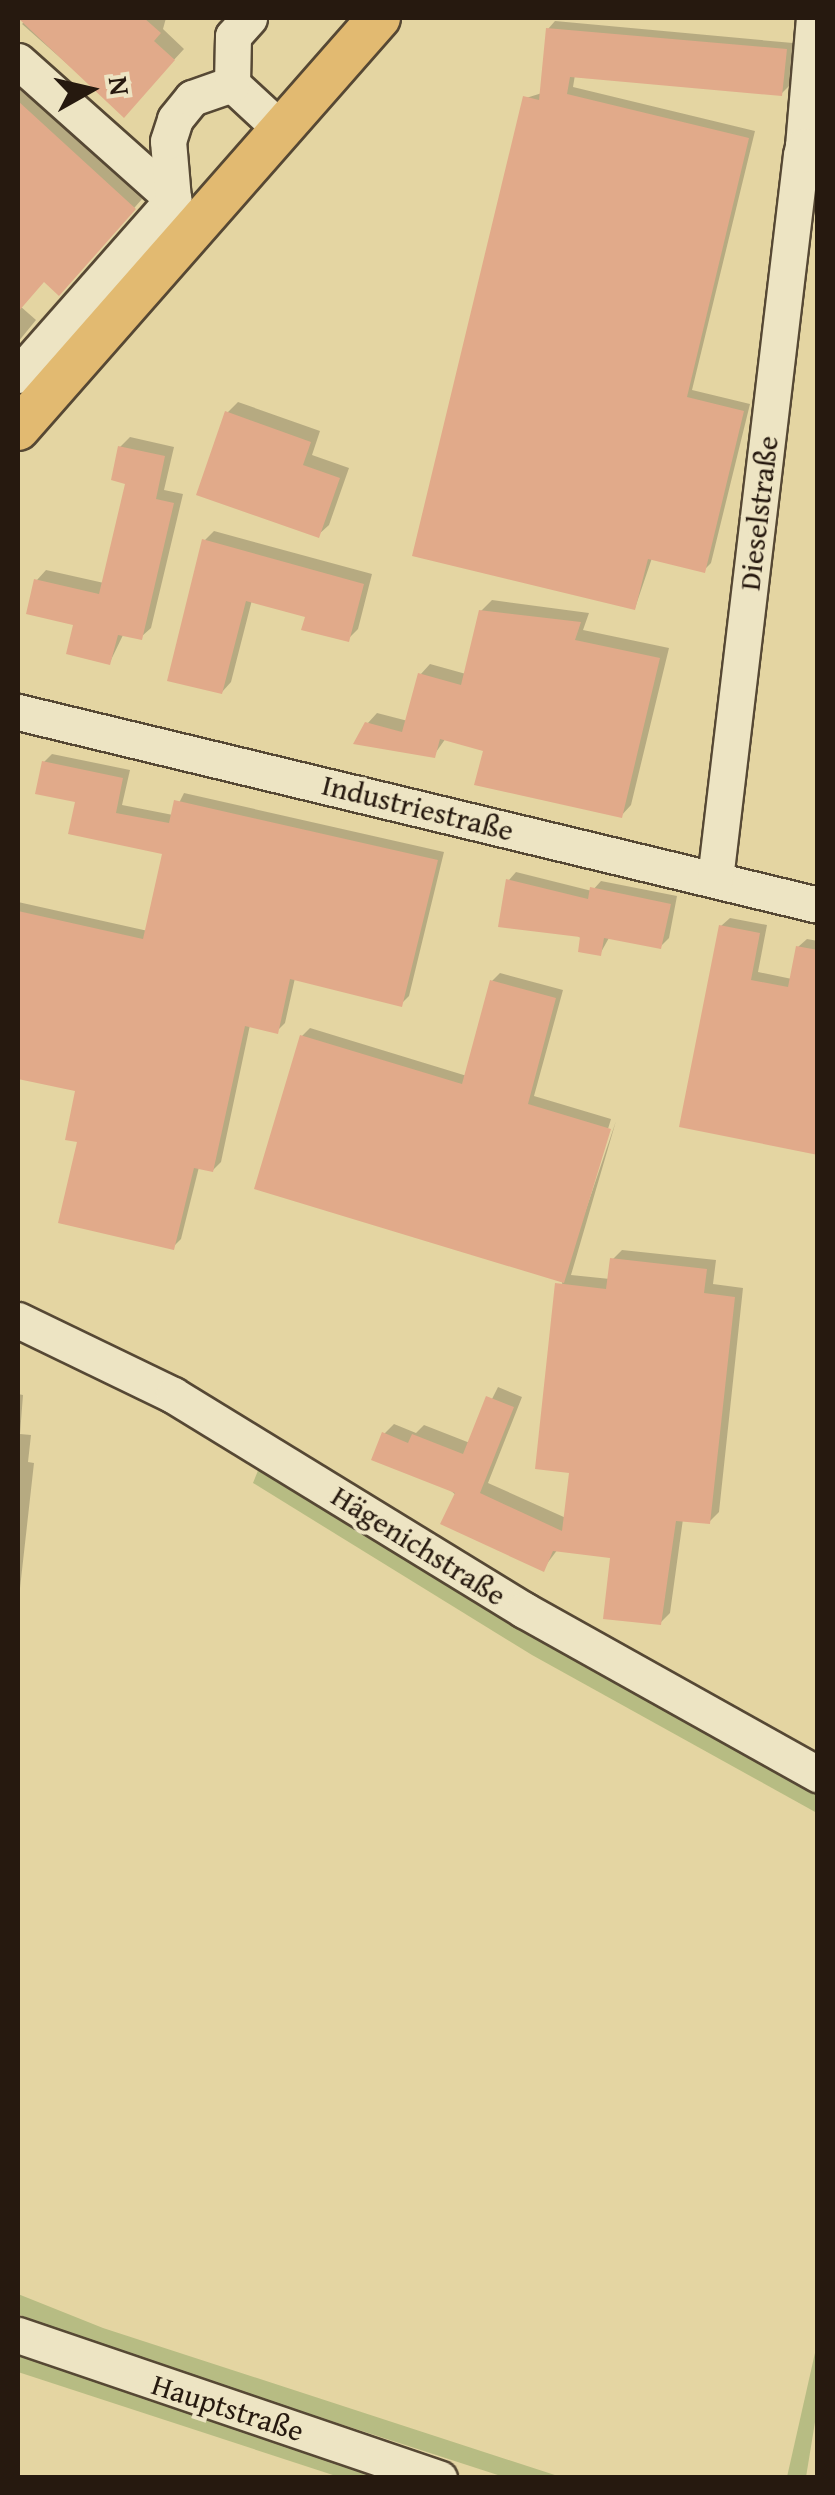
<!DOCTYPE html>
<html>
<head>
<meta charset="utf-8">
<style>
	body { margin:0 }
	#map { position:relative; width:835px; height:2495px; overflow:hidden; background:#e4d5a2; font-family:"Gentium Book Plus",serif }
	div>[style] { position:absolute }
	.green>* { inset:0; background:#b7bc83 }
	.shadow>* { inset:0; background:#0003 }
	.building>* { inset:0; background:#e1aa8a }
	.roads { filter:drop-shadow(2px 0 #564834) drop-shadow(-2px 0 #564834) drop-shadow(0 2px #564834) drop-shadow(0 -2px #564834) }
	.minor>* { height:35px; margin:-17.5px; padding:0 17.5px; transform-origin:17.5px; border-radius:17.5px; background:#ede4c3 }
	.major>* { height:42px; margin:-21px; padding:0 21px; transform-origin:21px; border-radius:21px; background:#e2ba71 }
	span { translate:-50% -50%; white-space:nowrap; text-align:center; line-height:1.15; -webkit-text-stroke:8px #ede4c3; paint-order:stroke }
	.street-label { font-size:30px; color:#26190f }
	.frame { position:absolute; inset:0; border:20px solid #26190f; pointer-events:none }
	.north { position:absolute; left:40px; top:40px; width:100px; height:100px; -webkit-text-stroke:8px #ede4c3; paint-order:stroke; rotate:82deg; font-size:28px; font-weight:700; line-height:40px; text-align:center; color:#26190f }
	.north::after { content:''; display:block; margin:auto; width:35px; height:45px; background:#26190f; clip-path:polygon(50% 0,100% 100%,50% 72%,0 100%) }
</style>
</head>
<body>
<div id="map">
	<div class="green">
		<i style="clip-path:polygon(261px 1463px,817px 1786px,817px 1813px,532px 1655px,253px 1483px)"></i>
		<i style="clip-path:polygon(18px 2294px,103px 2328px,561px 2477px,504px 2477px,100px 2346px,18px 2314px)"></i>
		<i style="clip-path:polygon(817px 2344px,817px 2410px,806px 2477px,787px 2477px)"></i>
		<i style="clip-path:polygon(18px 2350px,402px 2477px,339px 2477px,18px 2372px)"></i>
	</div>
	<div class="shadow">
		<i style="clip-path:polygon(28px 18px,166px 18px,163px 29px,184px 49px,124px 114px,22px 24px)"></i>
		<i style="clip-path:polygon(555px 21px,793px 43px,789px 86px,782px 93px,575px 75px,573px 87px,755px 131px,692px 390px,750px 404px,711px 563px,704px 570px,652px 558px,635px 608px,526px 98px,542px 93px,548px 29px)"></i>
		<i style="clip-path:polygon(18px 86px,142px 199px,67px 285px,44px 279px,20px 306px,36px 320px,18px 342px)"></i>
		<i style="clip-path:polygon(238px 402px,320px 431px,312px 455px,349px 468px,329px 525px,318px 535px,227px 413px)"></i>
		<i style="clip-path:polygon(130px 437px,174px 447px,164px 490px,183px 494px,151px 628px,141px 637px,124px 633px,110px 662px,37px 580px,46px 570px,104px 583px,128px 482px,120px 447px)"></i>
		<i style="clip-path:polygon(214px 531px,372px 574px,358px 629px,348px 639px,308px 615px,252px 600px,231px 682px,222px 692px,205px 540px)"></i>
		<i style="clip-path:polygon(492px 600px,589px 613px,583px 630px,669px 648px,631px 805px,621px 816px,486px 749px,446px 738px,434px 755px,367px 724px,377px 713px,408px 721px,420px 675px,430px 664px,466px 674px,481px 611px)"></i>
		<i style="clip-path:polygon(52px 754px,130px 770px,122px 805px,173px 815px,184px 793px,444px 852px,409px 996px,401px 1004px,295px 978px,285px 1023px,277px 1031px,250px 1025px,221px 1162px,213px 1170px,199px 1167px,181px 1239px,173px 1247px,78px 1089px,18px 1076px,18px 902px,148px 931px,165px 852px,78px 800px,44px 762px)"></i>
		<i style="clip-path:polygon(516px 872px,592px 891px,601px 881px,677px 896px,669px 938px,661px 946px,610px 936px,600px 954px,509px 880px)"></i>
		<i style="clip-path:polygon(730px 918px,767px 925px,758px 972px,792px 979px,798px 947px,807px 939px,818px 941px,818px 1152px,721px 926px)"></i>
		<i style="clip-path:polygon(500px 973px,563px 990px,534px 1096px,611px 1119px,564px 1274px,616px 1121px,571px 1275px,610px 1279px,612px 1260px,622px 1250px,716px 1260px,713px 1284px,743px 1288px,719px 1512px,709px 1522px,683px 1519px,670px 1613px,660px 1623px,613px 1555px,558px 1549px,543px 1569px,384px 1434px,394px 1424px,416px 1433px,424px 1425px,470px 1443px,498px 1387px,522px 1397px,488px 1483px,566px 1518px,571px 1470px,562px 1280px,302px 1036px,310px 1028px,467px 1076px,492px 981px)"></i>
		<i style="clip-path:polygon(18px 1394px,23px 1395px,20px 1434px,31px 1435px,28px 1462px,34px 1463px,18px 1606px)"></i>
	</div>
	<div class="building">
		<i style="clip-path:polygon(18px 18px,144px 18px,161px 33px,154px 41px,175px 60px,124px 118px)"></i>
		<i style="clip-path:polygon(546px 28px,787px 49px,782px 96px,570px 77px,567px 94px,749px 138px,687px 397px,744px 411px,705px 573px,648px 559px,635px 610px,412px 556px,523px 96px,539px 100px)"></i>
		<i style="clip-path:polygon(18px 101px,136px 209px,59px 296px,44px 282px,18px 312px)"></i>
		<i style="clip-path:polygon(225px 411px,311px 442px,303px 465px,340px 478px,319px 538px,196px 495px)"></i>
		<i style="clip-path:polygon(118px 446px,165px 456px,156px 499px,174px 503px,142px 640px,118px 635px,110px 665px,66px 654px,73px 625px,26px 614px,34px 579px,99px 594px,125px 484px,111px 480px)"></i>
		<i style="clip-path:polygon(202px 539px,364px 584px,349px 642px,301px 630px,305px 617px,246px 601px,222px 694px,167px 681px)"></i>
		<i style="clip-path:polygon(479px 610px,581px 622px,575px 640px,660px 658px,622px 818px,474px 785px,483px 751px,440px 739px,435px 758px,353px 744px,365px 722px,402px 732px,418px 673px,461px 685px)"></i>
		<i style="clip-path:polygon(42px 761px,123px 778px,116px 813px,169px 823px,174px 800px,438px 860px,402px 1007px,290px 979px,278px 1034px,245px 1026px,213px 1172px,194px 1168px,174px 1250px,58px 1223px,77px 1142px,65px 1140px,75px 1091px,18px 1079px,18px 911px,143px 939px,162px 854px,68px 834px,75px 802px,35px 794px)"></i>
		<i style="clip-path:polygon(506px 879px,588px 899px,590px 887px,671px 904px,661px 949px,604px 938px,601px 956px,578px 952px,580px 937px,498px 927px)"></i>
		<i style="clip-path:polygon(719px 925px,760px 933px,751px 980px,788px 987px,796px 946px,818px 950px,818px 1155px,679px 1127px)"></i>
		<i style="clip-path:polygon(490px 980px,556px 998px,528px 1104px,611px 1129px,564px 1283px,254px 1189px,300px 1035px,462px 1084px)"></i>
		<i style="clip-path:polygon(610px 1258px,707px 1269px,704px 1293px,735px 1297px,710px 1524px,676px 1521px,661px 1625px,603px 1619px,610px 1558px,553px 1551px,544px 1572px,440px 1524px,455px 1493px,371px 1460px,382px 1432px,408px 1443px,412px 1434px,463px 1454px,486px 1396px,514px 1407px,480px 1493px,562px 1531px,569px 1473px,535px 1469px,555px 1283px,606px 1289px)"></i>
	</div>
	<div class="roads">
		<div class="minor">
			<i style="left:18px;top:61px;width:208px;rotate:41.7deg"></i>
			<i style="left:232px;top:84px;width:69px;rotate:42.7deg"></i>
			<i style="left:803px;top:146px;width:128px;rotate:-85.1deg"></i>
			<i style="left:18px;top:375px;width:235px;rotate:-48.6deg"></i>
			<i style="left:173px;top:199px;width:58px;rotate:-94.9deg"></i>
			<i style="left:168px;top:141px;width:23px;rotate:-72deg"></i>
			<i style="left:175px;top:119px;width:27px;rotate:-51deg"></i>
			<i style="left:192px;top:98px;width:42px;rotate:-19.3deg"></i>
			<i style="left:232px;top:84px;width:48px;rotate:-88.8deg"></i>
			<i style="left:233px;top:36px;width:24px;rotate:-48deg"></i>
			<i style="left:18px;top:712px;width:823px;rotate:13.56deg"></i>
			<i style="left:715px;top:879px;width:729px;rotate:-83.23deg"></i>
			<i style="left:801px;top:155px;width:9px;rotate:-77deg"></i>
			<i style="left:803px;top:146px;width:15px;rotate:11deg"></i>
			<i style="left:18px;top:1320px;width:172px;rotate:25.8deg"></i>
			<i style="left:173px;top:1395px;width:412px;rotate:31.5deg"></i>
			<i style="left:524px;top:1610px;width:337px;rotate:29.2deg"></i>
			<i style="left:18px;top:2335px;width:445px;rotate:18.8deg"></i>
		</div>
		<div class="major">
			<i style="left:18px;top:429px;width:547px;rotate:-48.71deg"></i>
		</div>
	</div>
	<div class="street-label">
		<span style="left:758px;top:513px;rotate:-83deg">Dieselstraße</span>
		<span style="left:418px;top:807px;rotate:14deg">Industriestraße</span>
		<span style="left:419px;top:1545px;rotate:32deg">Hägenichstraße</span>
		<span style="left:228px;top:2407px;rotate:18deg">Hauptstraße</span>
	</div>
	<div class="frame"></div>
	<div class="north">N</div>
</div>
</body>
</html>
